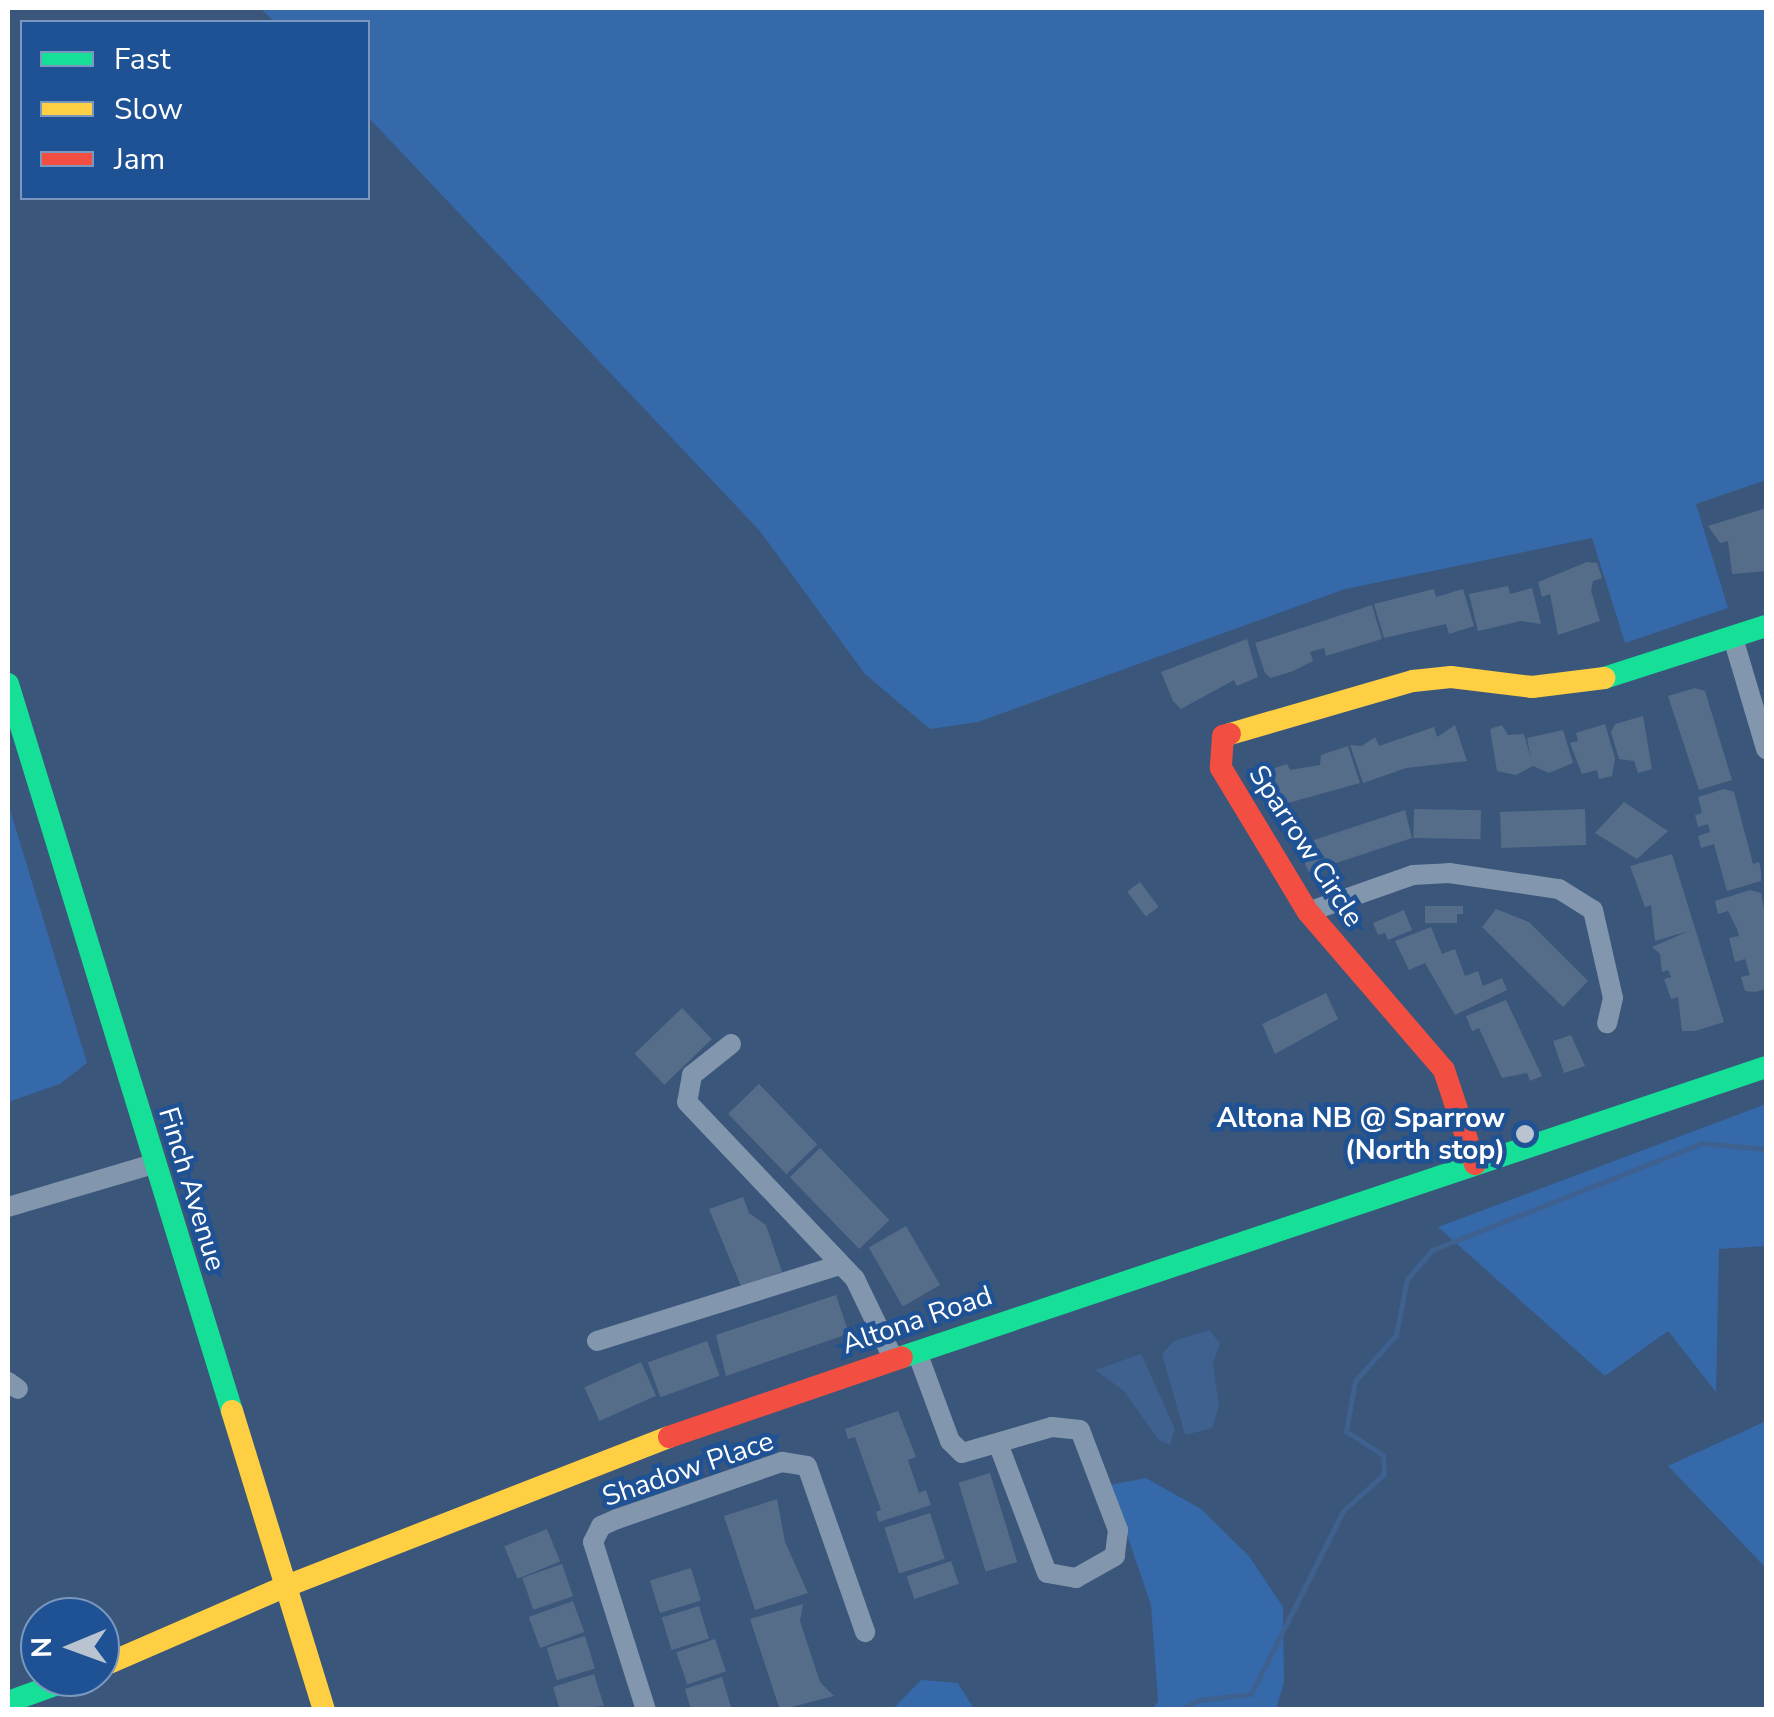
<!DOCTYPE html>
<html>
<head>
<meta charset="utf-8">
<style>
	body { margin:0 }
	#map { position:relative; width:1774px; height:1717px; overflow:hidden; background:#3a567a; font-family:"Nunito Sans",sans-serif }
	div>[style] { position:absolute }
	.green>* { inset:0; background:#3569aa }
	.water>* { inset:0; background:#3e6190 }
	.stream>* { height:5px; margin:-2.5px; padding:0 2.5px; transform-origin:2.5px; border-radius:2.5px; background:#3e6190 }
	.building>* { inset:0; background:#566d89; transform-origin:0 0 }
	.street>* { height:20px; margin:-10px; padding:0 10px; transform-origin:10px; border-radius:10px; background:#8296ad }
	.fast>* { height:22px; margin:-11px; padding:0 11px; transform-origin:11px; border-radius:11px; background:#16e098 }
	.slow>* { height:22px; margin:-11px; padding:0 11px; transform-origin:11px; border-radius:11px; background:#ffcf43 }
	.jam>* { height:22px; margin:-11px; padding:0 11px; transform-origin:11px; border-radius:11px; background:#f24e42 }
	.dots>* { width:28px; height:28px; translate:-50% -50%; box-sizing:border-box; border:5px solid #1f5295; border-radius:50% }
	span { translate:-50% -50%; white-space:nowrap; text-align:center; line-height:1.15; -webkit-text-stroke:9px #1f5295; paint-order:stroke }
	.street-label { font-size:28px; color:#fff }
	.poi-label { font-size:28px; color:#fff; font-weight:700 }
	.right { translate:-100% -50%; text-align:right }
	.frame { position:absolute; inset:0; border:10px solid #fff; pointer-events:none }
	.legend { position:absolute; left:20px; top:20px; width:350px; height:180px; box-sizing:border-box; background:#1f5295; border:2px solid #7997bf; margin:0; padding:12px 18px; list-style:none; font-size:30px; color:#fff }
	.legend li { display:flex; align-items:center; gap:20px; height:50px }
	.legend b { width:50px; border:2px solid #7997bf }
	.north { position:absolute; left:20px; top:1597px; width:100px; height:100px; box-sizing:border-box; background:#1f5295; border:2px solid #7997bf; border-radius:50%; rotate:269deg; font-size:28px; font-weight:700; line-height:40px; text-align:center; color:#fff }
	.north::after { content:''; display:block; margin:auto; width:35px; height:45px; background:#bac4d0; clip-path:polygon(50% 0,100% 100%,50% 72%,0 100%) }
</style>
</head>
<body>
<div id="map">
	<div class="green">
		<i style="clip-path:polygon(260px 8px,1766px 8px,1766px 480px,1696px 504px,1728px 608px,1625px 643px,1592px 538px,1345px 589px,978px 722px,930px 729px,865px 674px,759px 530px,368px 117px,368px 22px,275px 22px)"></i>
		<i style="clip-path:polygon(8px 803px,87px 1063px,60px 1084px,8px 1102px)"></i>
		<i style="clip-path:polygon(1766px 1104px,1766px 1246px,1719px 1249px,1716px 1392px,1668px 1331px,1605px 1376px,1438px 1227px)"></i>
		<i style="clip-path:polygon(1766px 1421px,1766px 1568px,1668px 1466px)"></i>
		<i style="clip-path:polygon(1146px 1478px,1201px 1509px,1249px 1556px,1283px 1607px,1284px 1682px,1276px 1709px,1153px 1709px,1158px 1701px,1151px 1605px,1110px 1485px)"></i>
		<i style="clip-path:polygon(921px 1680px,958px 1683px,974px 1709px,893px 1709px)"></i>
	</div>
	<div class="water">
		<i style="clip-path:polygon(1209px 1330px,1220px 1343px,1213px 1363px,1219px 1407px,1212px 1428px,1185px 1435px,1162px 1354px,1174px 1341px)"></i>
		<i style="clip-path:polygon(1141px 1354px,1175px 1429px,1170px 1445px,1159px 1440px,1124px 1391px,1095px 1370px)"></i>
	</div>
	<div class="stream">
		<i style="left:1180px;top:1710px;width:21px;rotate:-28deg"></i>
		<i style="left:1199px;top:1700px;width:52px;rotate:-6.6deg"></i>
		<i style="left:1251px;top:1694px;width:205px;rotate:-63.3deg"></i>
		<i style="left:1343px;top:1511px;width:55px;rotate:-42.1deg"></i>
		<i style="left:1384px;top:1474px;width:19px;rotate:-93deg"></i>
		<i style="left:1383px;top:1455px;width:44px;rotate:-147deg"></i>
		<i style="left:1346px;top:1431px;width:51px;rotate:-79.8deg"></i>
		<i style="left:1355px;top:1381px;width:62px;rotate:-48.3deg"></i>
		<i style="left:1396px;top:1335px;width:57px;rotate:-78.9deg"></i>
		<i style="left:1407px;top:1279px;width:38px;rotate:-49deg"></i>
		<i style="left:1432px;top:1250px;width:290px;rotate:-21.6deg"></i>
		<i style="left:1702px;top:1143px;width:64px;rotate:5.4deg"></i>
	</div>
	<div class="building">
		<i style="clip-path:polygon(1766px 508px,1766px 571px,1732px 574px,1728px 541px,1720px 543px,1708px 526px)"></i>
		<i style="clip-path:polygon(1587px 562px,1597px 563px,1602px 578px,1593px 581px,1591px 591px,1600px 621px,1558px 635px,1550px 594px,1542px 597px,1538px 582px)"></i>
		<i style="clip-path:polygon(1508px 586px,1510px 594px,1532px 588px,1541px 624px,1521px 621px,1478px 631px,1469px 594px)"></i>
		<i style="clip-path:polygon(1434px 589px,1436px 597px,1463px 589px,1474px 626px,1449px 634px,1446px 624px,1384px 638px,1374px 604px)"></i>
		<i style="clip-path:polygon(1372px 605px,1382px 639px,1326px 656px,1324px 648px,1310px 652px,1313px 661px,1293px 671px,1271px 678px,1265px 673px,1255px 643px)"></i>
		<i style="clip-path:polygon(1247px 639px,1258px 677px,1237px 686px,1234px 680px,1181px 709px,1173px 701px,1161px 672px)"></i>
		<i style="clip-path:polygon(1695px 688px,1705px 691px,1732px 780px,1699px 790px,1668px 696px)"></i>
		<i style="clip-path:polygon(1643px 716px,1652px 769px,1638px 773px,1634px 761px,1619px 759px,1611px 732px,1615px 724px)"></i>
		<i style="clip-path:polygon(1605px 724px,1615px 758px,1612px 776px,1599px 779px,1597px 770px,1582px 774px,1570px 743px,1578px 741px,1576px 733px)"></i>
		<i style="clip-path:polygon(1455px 725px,1467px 761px,1406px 768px,1363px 783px,1350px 745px,1362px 746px,1375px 737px,1379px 746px,1434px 727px,1437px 737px)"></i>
		<i style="clip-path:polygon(1502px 725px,1508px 735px,1524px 734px,1531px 759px,1527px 738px,1563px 730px,1573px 763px,1549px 773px,1533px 766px,1516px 775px,1497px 771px,1490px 729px)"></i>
		<i style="clip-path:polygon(1348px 746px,1360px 783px,1270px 808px,1262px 783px,1268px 780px,1265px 771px,1287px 764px,1290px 770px,1320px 765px,1321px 755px)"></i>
		<i style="clip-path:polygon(1724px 789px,1734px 792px,1753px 864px,1759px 862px,1761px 871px,1761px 881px,1727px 891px,1714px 844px,1701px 848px,1698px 836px,1710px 832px,1708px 824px,1698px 827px,1695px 815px,1702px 813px,1698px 797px)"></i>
		<i style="clip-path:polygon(1624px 802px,1668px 831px,1637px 859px,1595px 833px)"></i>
		<i style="left:1414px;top:809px;width:67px;height:29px;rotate:1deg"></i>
		<i style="left:1585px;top:809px;width:36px;height:85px;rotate:88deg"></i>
		<i style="clip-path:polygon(1405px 810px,1412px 838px,1309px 872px,1299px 853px,1302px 844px)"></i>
		<i style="clip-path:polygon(1672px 854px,1724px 1022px,1695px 1031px,1682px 1031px,1678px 997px,1671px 999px,1664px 979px,1671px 977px,1668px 970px,1662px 972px,1660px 954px,1652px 947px,1689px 931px,1655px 941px,1651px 905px,1645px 907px,1630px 866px)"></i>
		<i style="left:1140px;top:882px;width:31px;height:16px;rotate:53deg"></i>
		<i style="clip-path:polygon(1750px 890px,1761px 893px,1766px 921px,1766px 989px,1755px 992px,1745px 991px,1741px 977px,1750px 975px,1745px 959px,1735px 962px,1729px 938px,1739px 936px,1737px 929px,1728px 911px,1718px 914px,1715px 901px)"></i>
		<i style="clip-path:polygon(1425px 906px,1463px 906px,1463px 914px,1457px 914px,1457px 923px,1425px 923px)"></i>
		<i style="clip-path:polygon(1496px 909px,1529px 922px,1588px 981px,1563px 1007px,1482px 927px)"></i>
		<i style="clip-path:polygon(1404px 910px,1412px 930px,1388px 940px,1385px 933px,1378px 935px,1373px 923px)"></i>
		<i style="clip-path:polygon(1431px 927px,1442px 954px,1455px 949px,1465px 976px,1478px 971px,1483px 986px,1502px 978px,1507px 990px,1455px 1015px,1425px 963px,1409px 970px,1395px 941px)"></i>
		<i style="clip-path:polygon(1326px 993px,1338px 1019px,1275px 1054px,1262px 1024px)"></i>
		<i style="clip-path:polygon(1506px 1000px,1542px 1076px,1530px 1081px,1527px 1073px,1502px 1078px,1479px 1028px,1472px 1031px,1466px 1016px)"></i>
		<i style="left:682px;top:1008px;width:43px;height:66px;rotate:46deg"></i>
		<i style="clip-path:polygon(1571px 1035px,1585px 1066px,1564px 1073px,1553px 1041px)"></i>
		<i style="left:759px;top:1084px;width:84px;height:43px;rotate:46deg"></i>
		<i style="left:820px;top:1148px;width:100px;height:42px;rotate:46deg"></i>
		<i style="clip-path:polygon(743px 1197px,749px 1213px,766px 1225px,782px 1272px,741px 1286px,709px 1209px)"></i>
		<i style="left:906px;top:1226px;width:68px;height:43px;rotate:60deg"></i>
		<i style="clip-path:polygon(836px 1295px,847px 1328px,842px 1336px,726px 1376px,716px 1335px)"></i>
		<i style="left:707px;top:1341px;width:37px;height:63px;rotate:70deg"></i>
		<i style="left:641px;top:1362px;width:37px;height:62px;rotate:66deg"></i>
		<i style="clip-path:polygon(898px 1411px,916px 1457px,908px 1460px,919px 1493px,926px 1490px,931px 1505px,879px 1522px,876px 1512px,881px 1510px,855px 1437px,848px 1439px,845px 1429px)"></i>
		<i style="left:990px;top:1473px;width:93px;height:33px;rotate:73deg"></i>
		<i style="clip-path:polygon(777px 1499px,785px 1542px,808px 1593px,755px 1610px,724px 1516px)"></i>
		<i style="left:930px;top:1513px;width:48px;height:48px;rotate:72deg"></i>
		<i style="left:547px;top:1529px;width:35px;height:46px;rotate:68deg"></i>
		<i style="left:951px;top:1561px;width:24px;height:47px;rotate:71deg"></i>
		<i style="left:562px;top:1564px;width:34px;height:42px;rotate:71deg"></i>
		<i style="left:691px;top:1568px;width:34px;height:43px;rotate:73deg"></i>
		<i style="left:573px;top:1601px;width:33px;height:47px;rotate:70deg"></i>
		<i style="clip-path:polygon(803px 1604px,800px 1621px,820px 1682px,834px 1696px,780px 1710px,750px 1619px)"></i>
		<i style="left:699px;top:1606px;width:34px;height:39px;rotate:73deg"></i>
		<i style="left:585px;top:1636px;width:34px;height:40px;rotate:73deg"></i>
		<i style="left:715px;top:1639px;width:34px;height:41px;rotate:71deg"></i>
		<i style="clip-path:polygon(594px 1674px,604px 1706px,560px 1710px,553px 1687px)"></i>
		<i style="clip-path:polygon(722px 1677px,732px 1710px,691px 1710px,685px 1689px)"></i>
	</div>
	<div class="street">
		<i style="left:1733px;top:638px;width:116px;rotate:73.4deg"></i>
		<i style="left:1308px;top:912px;width:111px;rotate:-19.4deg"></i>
		<i style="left:1413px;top:875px;width:36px;rotate:-3deg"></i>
		<i style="left:1449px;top:873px;width:111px;rotate:8.3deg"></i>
		<i style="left:1559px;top:889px;width:40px;rotate:32deg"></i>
		<i style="left:1593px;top:910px;width:90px;rotate:77.2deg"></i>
		<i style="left:1613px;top:998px;width:26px;rotate:103deg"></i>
		<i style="left:731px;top:1044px;width:50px;rotate:141.5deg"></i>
		<i style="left:692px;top:1075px;width:27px;rotate:100deg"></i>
		<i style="left:687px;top:1102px;width:244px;rotate:46.5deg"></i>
		<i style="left:855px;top:1279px;width:90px;rotate:64.3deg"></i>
		<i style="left:8px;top:1207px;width:151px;rotate:-16.5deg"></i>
		<i style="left:597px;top:1341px;width:251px;rotate:-17.4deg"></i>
		<i style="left:917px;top:1352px;width:95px;rotate:69.7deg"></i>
		<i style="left:950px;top:1441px;width:17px;rotate:45deg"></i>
		<i style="left:962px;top:1453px;width:94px;rotate:-16.1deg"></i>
		<i style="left:1052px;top:1427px;width:28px;rotate:6deg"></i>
		<i style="left:1080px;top:1430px;width:107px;rotate:69.2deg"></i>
		<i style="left:1118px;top:1530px;width:26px;rotate:97deg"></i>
		<i style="left:1115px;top:1556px;width:45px;rotate:150.6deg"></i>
		<i style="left:1076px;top:1578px;width:29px;rotate:-170deg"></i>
		<i style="left:1047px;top:1573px;width:136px;rotate:-110.7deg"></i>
		<i style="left:8px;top:1382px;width:12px;rotate:35deg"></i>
		<i style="left:646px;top:1710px;width:176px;rotate:-107.5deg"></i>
		<i style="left:593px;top:1542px;width:18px;rotate:-63deg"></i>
		<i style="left:601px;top:1526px;width:17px;rotate:-24deg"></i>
		<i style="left:617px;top:1519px;width:175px;rotate:-19.1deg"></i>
		<i style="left:782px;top:1462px;width:25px;rotate:9deg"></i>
		<i style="left:807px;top:1466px;width:176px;rotate:70.7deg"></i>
	</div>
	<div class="fast">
		<i style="left:1604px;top:678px;width:170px;rotate:-17.8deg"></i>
		<i style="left:8px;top:684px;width:761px;rotate:72.88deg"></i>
		<i style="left:902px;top:1357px;width:911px;rotate:-18.55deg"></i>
		<i style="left:8px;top:1702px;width:73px;rotate:-19.9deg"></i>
	</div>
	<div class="slow">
		<i style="left:1230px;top:734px;width:191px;rotate:-16.2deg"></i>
		<i style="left:1413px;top:681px;width:38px;rotate:-6deg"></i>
		<i style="left:1451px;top:677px;width:82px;rotate:7deg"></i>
		<i style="left:1532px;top:687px;width:73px;rotate:-7.1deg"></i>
		<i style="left:232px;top:1411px;width:313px;rotate:72.9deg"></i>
		<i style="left:100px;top:1667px;width:201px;rotate:-23.5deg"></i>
		<i style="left:284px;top:1587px;width:413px;rotate:-21.3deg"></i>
	</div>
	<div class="jam">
		<i style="left:1230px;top:734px;width:7px;rotate:164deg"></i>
		<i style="left:1223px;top:736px;width:32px;rotate:94deg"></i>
		<i style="left:1221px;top:768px;width:168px;rotate:58.9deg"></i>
		<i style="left:1308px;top:912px;width:208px;rotate:49.3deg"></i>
		<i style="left:1444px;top:1070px;width:99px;rotate:71.7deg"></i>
		<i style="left:669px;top:1437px;width:246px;rotate:-18.9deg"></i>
	</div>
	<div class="dots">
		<i style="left:1525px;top:1134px;background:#bac4d0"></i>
	</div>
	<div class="street-label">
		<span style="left:1306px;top:846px;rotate:57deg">Sparrow Circle</span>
		<span style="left:192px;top:1189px;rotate:73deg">Finch Avenue</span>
		<span style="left:917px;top:1320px;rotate:-19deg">Altona Road</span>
		<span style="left:688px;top:1469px;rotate:-19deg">Shadow Place</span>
	</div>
	<div class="poi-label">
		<span class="right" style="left:1505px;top:1134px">Altona NB @ Sparrow<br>(North stop)</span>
	</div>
	<div class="frame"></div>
	<ul class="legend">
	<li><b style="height:12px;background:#16e098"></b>Fast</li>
	<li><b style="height:12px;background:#ffcf43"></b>Slow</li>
	<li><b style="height:12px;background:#f24e42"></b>Jam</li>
	</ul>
	<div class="north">N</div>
</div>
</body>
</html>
